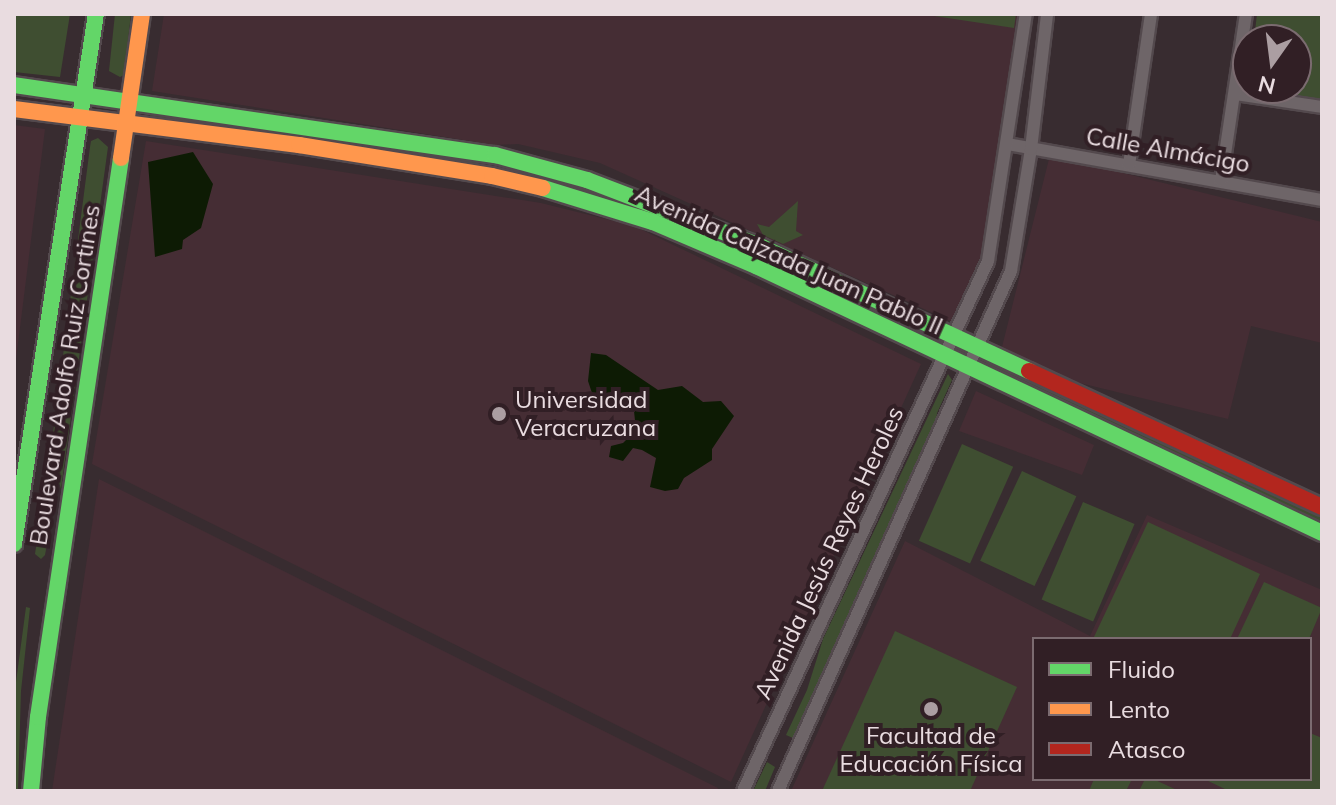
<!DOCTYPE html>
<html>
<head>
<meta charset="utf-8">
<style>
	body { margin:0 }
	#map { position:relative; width:1336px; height:805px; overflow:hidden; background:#382c30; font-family:Mulish,sans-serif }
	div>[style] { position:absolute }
	.built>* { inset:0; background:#452d34 }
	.green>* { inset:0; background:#3f4e31; transform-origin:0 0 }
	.water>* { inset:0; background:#0d1b04 }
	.roads { filter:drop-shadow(2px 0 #53494d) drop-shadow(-2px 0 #53494d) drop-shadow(0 2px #53494d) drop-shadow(0 -2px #53494d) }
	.street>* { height:12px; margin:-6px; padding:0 6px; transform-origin:6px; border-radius:6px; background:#6e6568 }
	.fast>* { height:16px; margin:-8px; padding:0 8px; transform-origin:8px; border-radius:8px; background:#63d668 }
	.slow>* { height:16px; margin:-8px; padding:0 8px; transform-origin:8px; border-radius:8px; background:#ff974d }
	.jam>* { height:16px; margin:-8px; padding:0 8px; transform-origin:8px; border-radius:8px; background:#b3261e }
	.dots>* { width:22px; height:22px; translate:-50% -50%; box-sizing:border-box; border:4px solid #311f25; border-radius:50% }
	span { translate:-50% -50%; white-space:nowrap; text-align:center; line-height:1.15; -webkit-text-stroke:8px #311f25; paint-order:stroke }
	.street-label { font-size:24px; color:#e9dce0 }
	.poi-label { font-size:24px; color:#e9dce0 }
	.left { translate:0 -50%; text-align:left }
	.frame { position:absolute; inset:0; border:16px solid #e9dce0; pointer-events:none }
	.legend { position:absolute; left:1032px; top:637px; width:280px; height:144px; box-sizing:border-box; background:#311f25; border:2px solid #7b6b70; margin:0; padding:10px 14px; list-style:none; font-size:24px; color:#e9dce0 }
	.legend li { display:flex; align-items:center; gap:16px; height:40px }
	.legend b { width:40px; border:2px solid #7b6b70 }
	.north { position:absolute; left:1232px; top:24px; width:80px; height:80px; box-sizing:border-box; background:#311f25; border:2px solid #7b6b70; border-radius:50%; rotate:194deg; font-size:22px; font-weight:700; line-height:32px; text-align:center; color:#e9dce0 }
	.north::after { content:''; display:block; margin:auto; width:28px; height:36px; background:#ab9ea2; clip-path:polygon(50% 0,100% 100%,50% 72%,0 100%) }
</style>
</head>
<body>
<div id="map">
	<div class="built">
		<i style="clip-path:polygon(164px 14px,1024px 14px,992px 247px,955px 323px,600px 163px,518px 144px,495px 145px,152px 91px)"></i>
		<i style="clip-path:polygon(14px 125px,45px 129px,14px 375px)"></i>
		<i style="clip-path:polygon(146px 141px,541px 203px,634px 226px,921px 364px,731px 782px,92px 464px)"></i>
		<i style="clip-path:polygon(1050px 155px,1322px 222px,1322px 343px,1251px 326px,1228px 419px,998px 363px)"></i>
		<i style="clip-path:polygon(976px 391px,1094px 445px,1082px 475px,959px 431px)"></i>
		<i style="clip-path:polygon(99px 479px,718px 788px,717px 791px,52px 791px)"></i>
		<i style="clip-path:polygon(evenodd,1147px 515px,1322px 590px,1322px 791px,791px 791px,905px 541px,1090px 636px,1147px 515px,1034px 639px,1310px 639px,1310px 779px,1034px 779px,1034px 639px)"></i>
	</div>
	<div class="green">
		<i style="clip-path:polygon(14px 14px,70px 14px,60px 77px,14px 72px)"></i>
		<i style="clip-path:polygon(115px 14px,131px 14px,124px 75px,120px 77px,109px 71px)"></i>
		<i style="clip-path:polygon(921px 14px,1016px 14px,1014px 28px)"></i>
		<i style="clip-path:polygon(1257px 14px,1322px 14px,1322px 100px,1249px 89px,1296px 88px,1296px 40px,1254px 40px)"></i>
		<i style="left:150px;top:115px;width:139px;height:4px;rotate:7deg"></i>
		<i style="clip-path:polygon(98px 138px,108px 147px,61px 489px,56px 472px,49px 464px,90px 147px,91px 141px)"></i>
		<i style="clip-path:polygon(316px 138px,477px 162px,478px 165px,475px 168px,313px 140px)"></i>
		<i style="clip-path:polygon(798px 201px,796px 231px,803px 235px,783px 244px,763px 235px,757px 224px,769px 227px)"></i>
		<i style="clip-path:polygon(771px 261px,942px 341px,942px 345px,939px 347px,767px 263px)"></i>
		<i style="clip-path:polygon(987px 361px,1322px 517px,1322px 524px,985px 366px)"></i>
		<i style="clip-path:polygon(948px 374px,952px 380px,937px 413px,936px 426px,847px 625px,793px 738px,786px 735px,807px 690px,823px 639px)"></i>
		<i style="left:962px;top:444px;width:56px;height:106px;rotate:24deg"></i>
		<i style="left:1022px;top:471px;width:60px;height:99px;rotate:25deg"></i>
		<i style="clip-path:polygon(45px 487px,52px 496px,52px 517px,45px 555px,41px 559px,35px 554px)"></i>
		<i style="left:1083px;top:502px;width:56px;height:106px;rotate:23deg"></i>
		<i style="clip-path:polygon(1148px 522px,1260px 574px,1230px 639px,1093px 639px)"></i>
		<i style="clip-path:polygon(1264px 582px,1322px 608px,1309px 639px,1237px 639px)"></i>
		<i style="clip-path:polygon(26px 607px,30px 608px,21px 691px,18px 791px,14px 791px,14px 697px)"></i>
		<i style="clip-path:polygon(895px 631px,1017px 687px,970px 791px,822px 791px)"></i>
		<i style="clip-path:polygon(1310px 733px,1322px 738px,1322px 791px,1229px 791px,1204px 779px,1310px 779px)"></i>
		<i style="clip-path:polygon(767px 762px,775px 767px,765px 791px,753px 791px)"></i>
		<i style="clip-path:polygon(1094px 779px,1132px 779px,1126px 791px,1089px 791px)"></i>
		<i style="clip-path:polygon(1145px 779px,1153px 779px,1177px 790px,1139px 791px)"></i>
	</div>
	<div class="water">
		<i style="clip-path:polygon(193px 152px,213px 184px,201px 228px,183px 240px,182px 249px,155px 257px,148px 162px)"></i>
		<i style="clip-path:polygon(591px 353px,606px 355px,658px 390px,682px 386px,703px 402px,721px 401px,734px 416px,712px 449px,712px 460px,684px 478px,678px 489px,665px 491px,650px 487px,656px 458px,642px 450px,633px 448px,623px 461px,609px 457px,611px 446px,623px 443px,636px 430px,634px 411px,619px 402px,594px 399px,588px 381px)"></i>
	</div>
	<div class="roads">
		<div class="street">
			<i style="left:1235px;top:94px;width:88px;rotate:8.5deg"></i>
			<i style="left:1007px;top:144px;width:320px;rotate:10.1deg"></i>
			<i style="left:1129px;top:165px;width:153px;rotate:-81.7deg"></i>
			<i style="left:1221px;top:181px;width:169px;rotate:-81.5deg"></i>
			<i style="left:743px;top:791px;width:584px;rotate:-65.19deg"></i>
			<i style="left:988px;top:261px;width:250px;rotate:-81.3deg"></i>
			<i style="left:778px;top:791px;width:570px;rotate:-65.86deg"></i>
			<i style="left:1011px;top:271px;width:124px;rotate:-80.7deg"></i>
			<i style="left:1031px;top:149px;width:136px;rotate:-83.2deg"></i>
		</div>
		<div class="fast">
			<i style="left:14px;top:85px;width:486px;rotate:8.3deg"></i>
			<i style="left:495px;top:155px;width:95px;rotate:15.2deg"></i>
			<i style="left:587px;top:180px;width:187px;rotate:20.9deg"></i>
			<i style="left:762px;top:247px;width:294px;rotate:24.9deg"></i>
			<i style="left:543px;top:188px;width:115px;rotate:17.2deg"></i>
			<i style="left:653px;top:222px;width:112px;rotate:23.1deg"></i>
			<i style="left:756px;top:266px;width:626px;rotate:25.25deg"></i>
			<i style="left:14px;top:544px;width:536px;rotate:-81.21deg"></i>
			<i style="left:31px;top:791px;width:74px;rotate:-84.6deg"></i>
			<i style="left:38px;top:717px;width:565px;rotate:-81.55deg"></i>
		</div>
		<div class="slow">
			<i style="left:14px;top:109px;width:287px;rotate:7.2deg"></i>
			<i style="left:299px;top:145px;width:195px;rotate:9.1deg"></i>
			<i style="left:492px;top:176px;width:52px;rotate:13.2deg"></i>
			<i style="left:121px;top:158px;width:146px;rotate:-81.7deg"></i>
		</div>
		<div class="jam">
			<i style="left:1029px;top:371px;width:323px;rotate:24.9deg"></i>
		</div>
	</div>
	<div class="dots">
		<i style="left:499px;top:414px;background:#ab9ea2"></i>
		<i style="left:931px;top:709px;background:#ab9ea2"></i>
	</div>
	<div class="street-label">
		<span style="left:1168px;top:150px;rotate:10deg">Calle Almácigo</span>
		<span style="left:789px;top:260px;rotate:24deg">Avenida Calzada Juan Pablo II</span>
		<span style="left:65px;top:375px;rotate:-81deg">Boulevard Adolfo Ruiz Cortines</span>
		<span style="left:829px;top:553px;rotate:-65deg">Avenida Jesús Reyes Heroles</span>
	</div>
	<div class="poi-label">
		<span class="left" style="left:515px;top:414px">Universidad<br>Veracruzana</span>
		<span style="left:931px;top:750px">Facultad de<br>Educación Física</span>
	</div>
	<div class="frame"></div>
	<ul class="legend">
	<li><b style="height:10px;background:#63d668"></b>Fluido</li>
	<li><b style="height:10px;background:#ff974d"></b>Lento</li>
	<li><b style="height:10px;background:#b3261e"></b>Atasco</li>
	</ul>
	<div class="north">N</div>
</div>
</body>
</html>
